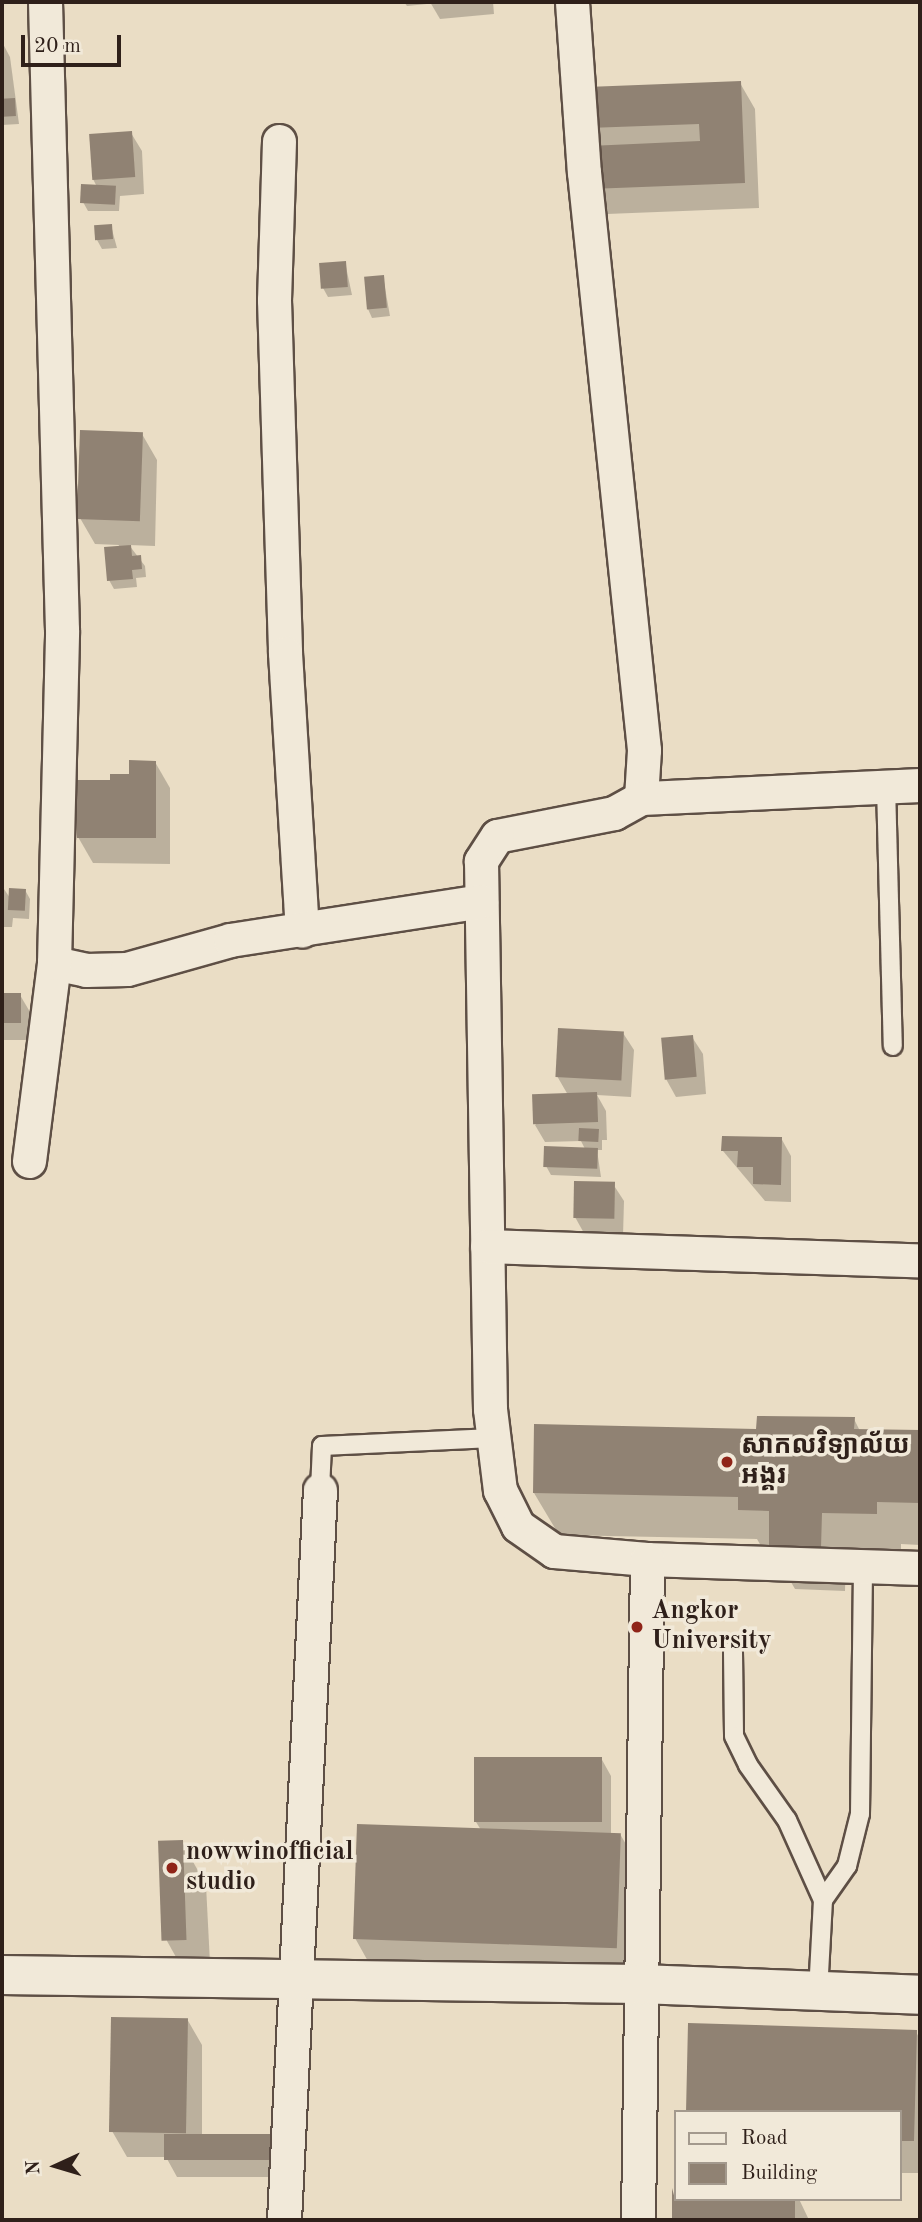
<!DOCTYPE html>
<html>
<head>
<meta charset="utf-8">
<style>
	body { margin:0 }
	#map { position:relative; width:922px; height:2222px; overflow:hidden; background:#eaddc5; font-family:"Old Standard TT","Noto Sans Khmer",serif }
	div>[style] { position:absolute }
	.shadow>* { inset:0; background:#0003 }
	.building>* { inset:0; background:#908273; transform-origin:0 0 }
	.roads { filter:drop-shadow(2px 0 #5e4f45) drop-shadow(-2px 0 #5e4f45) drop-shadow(0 2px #5e4f45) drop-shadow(0 -2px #5e4f45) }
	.service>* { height:18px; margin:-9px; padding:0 9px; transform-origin:9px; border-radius:9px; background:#f1e9d9 }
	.minor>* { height:33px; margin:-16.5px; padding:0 16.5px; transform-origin:16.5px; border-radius:16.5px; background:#f1e9d9 }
	.tertiary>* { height:38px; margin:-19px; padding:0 19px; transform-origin:19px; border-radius:19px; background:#f1e9d9 }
	.dots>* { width:19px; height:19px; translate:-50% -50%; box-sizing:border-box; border:4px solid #f1e9d9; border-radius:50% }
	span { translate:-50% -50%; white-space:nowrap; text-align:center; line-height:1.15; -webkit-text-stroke:7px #f1e9d9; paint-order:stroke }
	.poi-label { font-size:26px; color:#2f201a; font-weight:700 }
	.left { translate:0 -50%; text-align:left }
	.frame { position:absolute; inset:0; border:4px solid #2f201a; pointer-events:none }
	.legend { position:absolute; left:674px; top:2110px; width:228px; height:91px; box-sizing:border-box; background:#f1e9d9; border:2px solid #a3998d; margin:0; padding:9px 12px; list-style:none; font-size:21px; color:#2f201a }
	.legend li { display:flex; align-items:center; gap:14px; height:35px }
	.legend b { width:35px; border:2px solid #a3998d }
	.north { position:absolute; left:21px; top:2131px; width:70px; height:70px; -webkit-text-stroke:5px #f1e9d9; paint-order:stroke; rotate:266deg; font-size:19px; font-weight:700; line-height:28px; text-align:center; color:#2f201a }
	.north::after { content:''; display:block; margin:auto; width:24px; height:32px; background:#2f201a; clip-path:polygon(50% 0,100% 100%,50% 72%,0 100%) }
	.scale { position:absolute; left:21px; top:35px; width:100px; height:32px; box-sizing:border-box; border:4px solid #2f201a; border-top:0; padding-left:9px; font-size:21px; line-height:24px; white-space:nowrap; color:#2f201a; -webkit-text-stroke:5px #f1e9d9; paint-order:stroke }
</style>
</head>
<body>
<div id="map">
	<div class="shadow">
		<i style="clip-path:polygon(404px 2px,427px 2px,427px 4px,407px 6px)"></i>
		<i style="clip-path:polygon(430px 2px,493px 2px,494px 14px,440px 19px)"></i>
		<i style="clip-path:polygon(2px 42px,10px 57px,19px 124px,2px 125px)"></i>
		<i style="clip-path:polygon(740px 83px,755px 109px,759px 208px,607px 214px,592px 188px,601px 147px,590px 128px)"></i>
		<i style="clip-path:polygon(131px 133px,142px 151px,144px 194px,120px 196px,119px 211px,88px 211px,83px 202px,97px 187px,93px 179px)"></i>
		<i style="clip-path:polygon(111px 226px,117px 248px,102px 249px,97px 240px)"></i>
		<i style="clip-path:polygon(345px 262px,352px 295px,328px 297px,323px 288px)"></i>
		<i style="clip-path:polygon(383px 277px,390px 316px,372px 318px,368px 309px)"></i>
		<i style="clip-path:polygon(142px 434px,157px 460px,155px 546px,129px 545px,145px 566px,146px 577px,136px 578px,137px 587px,114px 589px,109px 580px,119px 545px,95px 544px,80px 518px)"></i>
		<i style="clip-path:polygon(155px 762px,170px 788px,170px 864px,93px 863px,78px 837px,112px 782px)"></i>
		<i style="clip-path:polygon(2px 886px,10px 898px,25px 890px,30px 899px,29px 919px,13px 918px,12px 927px,2px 927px)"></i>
		<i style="clip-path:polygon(2px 995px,20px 995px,30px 1012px,31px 1040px,2px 1040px)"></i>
		<i style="clip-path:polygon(623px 1033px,634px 1050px,631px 1097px,597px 1095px,606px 1111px,607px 1140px,602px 1140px,602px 1150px,597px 1150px,601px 1177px,551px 1175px,546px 1166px,585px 1149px,581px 1141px,545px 1142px,535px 1125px,568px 1095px,557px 1076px)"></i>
		<i style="clip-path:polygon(692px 1037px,703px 1054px,706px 1094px,676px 1097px,666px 1079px)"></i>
		<i style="clip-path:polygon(781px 1138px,791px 1156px,791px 1202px,765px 1201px,723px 1151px)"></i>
		<i style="clip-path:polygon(613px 1184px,624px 1201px,623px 1236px,585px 1235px,575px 1217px)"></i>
		<i style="clip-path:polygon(854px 1419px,860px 1431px,920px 1432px,920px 1545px,901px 1544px,901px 1557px,846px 1556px,845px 1591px,795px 1589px,774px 1553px,765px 1553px,757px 1539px,559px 1535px,534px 1493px,758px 1430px)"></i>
		<i style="clip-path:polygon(601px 1758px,611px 1776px,611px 1834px,620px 1834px,645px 1877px,641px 1990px,379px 1981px,355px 1938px,481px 1830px,476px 1822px)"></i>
		<i style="clip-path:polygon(182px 1842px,206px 1885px,211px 1983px,191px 1984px,167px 1941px)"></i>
		<i style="clip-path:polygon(187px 2019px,202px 2045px,202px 2136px,269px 2136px,279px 2154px,279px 2177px,177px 2177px,166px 2157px,127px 2157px,112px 2131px)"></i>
		<i style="clip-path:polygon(916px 2032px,920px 2039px,920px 2173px,899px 2173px,899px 2112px)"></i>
		<i style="clip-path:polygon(674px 2190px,675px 2199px,799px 2199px,809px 2220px,674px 2220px)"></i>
	</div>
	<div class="building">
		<i style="clip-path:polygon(741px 81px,745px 183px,590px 189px,589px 146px,700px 141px,699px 124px,588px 128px,587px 87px)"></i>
		<i style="left:15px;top:98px;width:18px;height:13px;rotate:87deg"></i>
		<i style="left:132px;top:131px;width:46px;height:43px;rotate:86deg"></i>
		<i style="left:81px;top:184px;width:35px;height:19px;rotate:3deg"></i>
		<i style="left:112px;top:224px;width:15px;height:18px;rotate:86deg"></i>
		<i style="left:346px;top:261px;width:26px;height:27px;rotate:86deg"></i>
		<i style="left:384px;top:275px;width:33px;height:20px;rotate:85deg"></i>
		<i style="left:80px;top:430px;width:63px;height:89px;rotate:2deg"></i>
		<i style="clip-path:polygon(131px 545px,132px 556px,141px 555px,142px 569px,132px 570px,133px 579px,107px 581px,104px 547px)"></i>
		<i style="clip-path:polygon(129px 760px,156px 761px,156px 838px,77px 838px,77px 780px,110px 780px,110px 774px,129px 774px)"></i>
		<i style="left:9px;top:888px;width:17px;height:22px;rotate:3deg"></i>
		<i style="left:2px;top:993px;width:19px;height:30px"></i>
		<i style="left:558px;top:1028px;width:66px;height:49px;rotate:3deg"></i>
		<i style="left:693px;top:1035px;width:42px;height:32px;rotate:85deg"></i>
		<i style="left:597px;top:1092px;width:30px;height:65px;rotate:88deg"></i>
		<i style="left:579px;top:1128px;width:20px;height:13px;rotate:3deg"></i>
		<i style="clip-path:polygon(722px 1136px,782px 1137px,781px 1185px,753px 1184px,753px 1167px,737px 1167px,738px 1151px,721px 1151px)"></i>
		<i style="left:544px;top:1146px;width:54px;height:21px;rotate:2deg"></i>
		<i style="left:574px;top:1181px;width:41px;height:37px;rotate:1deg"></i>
		<i style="clip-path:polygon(757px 1416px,855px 1417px,854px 1429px,920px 1430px,920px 1503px,877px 1502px,877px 1514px,822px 1513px,821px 1548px,769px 1547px,769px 1511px,738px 1510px,738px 1497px,533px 1493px,534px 1424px,756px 1429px)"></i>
		<i style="left:474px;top:1757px;width:128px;height:65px"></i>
		<i style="left:357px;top:1824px;width:264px;height:115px;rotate:2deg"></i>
		<i style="left:183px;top:1840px;width:100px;height:25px;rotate:88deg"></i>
		<i style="left:111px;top:2017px;width:77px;height:115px;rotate:1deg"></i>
		<i style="clip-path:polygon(688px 2023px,917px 2030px,914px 2141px,899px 2141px,899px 2112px,686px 2112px)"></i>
		<i style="left:270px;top:2134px;width:26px;height:106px;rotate:90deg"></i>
		<i style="clip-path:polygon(672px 2188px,675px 2199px,795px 2199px,795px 2220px,672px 2220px)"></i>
	</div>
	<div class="roads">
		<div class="service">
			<i style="left:886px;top:786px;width:260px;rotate:88.5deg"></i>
			<i style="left:320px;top:1490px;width:44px;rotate:-87.4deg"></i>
			<i style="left:322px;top:1446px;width:171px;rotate:-2.7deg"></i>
			<i style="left:733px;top:1652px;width:84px;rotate:89.3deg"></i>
			<i style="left:734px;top:1736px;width:32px;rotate:64deg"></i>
			<i style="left:748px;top:1765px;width:67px;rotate:54.7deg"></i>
			<i style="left:787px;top:1820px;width:88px;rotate:65.8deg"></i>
			<i style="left:823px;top:1900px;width:93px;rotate:93.1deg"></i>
			<i style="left:823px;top:1900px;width:42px;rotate:-54.8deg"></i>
			<i style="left:847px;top:1866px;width:54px;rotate:-76deg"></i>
			<i style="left:860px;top:1814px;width:245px;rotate:-89.3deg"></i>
		</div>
		<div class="minor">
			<i style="left:572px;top:2px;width:170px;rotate:86deg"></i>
			<i style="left:584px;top:172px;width:581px;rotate:84.07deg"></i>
			<i style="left:644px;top:750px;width:48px;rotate:93.6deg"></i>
			<i style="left:279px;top:141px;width:159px;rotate:91.8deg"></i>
			<i style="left:274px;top:300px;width:353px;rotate:88.2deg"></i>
			<i style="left:285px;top:653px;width:278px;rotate:86.5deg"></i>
			<i style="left:920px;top:785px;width:279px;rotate:177.3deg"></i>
			<i style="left:641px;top:798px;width:31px;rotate:151deg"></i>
			<i style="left:614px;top:813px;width:119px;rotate:168.9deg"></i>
			<i style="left:497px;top:836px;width:30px;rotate:123deg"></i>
			<i style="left:481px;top:861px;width:548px;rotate:89.06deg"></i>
			<i style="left:490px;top:1409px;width:82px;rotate:83deg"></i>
			<i style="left:500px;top:1490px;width:40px;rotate:63.4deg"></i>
			<i style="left:518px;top:1526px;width:44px;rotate:34.8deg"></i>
			<i style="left:554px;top:1551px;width:93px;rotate:4.9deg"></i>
			<i style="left:647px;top:1559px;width:273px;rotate:1.9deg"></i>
			<i style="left:54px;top:963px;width:33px;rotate:12deg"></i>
			<i style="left:86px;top:970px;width:41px;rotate:-1.4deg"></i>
			<i style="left:127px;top:969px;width:107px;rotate:-15.7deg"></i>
			<i style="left:230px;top:940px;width:254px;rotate:-8.8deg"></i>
			<i style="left:29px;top:1161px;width:200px;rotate:-82.8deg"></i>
			<i style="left:54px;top:963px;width:333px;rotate:-88.6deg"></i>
			<i style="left:62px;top:630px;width:628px;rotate:-91.55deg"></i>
			<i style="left:487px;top:1246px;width:433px;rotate:1.9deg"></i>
			<i style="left:284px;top:2220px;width:731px;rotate:-87.18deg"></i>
			<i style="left:638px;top:2220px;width:661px;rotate:-89.22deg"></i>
		</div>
		<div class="tertiary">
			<i style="left:2px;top:1975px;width:638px;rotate:0.81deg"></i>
			<i style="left:640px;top:1984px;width:280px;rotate:2.2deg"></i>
		</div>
	</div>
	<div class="dots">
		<i style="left:727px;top:1462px;background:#8f2418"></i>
		<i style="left:637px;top:1627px;background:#8f2418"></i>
		<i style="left:172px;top:1868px;background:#8f2418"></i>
	</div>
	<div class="poi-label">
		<span class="left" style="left:741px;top:1462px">សាកលវិទ្យាល័យ<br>អង្គរ</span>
		<span class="left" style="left:651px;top:1627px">Angkor<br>University</span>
		<span class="left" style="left:186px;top:1868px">nowwinofficial<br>studio</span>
	</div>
	<div class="frame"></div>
	<ul class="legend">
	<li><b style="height:9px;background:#f1e9d9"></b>Road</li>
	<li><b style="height:19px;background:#908273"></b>Building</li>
	</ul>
	<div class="north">N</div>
	<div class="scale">20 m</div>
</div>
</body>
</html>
